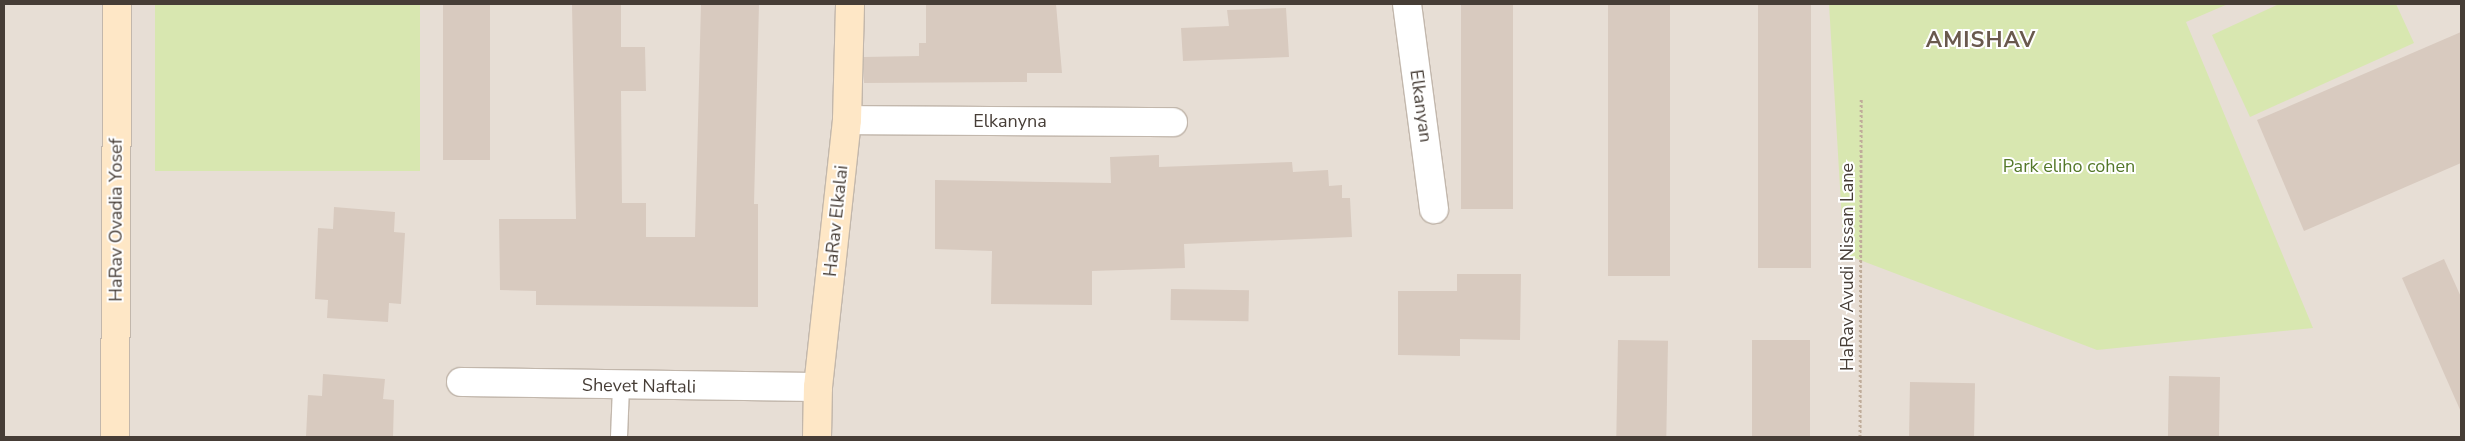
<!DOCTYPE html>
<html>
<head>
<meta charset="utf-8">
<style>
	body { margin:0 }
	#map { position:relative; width:2465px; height:441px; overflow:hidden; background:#f3ede7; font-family:"Nunito Sans",sans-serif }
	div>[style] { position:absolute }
	.residential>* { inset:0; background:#e7ded5; transform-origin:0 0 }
	.green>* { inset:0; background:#d8e7b0; transform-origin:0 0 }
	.building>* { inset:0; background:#d8cabf; transform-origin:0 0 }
	.path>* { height:3px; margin-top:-1.5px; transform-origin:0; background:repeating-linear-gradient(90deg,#c0ad9b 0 2.5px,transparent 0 5px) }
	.roads { filter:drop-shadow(1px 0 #c2b7ac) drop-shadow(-1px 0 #c2b7ac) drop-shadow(0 1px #c2b7ac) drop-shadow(0 -1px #c2b7ac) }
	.lane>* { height:16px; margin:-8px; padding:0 8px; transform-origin:8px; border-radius:8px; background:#fff }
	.street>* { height:28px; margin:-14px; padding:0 14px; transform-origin:14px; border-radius:14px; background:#fff }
	.secondary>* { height:28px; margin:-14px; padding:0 14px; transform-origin:14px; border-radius:14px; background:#fee7c6 }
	span { translate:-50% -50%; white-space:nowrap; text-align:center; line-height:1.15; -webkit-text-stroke:4px #fff; paint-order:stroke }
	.street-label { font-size:18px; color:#463d36 }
	.park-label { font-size:18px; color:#547829 }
	.district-label { font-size:22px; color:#69594d; font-weight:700; letter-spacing:1px }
	.frame { position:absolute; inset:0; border:5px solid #463d36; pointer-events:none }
</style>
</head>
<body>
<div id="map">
	<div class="residential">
		<i style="left:4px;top:4px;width:2457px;height:433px"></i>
	</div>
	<div class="green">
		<i style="left:155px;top:4px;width:265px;height:167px"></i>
		<i style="clip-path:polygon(1829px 4px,2228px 4px,2186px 22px,2313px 328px,2097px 350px,1844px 254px)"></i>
		<i style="clip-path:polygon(2279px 4px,2396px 4px,2414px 43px,2250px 117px,2212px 35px)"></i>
	</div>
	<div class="building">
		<i style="left:443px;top:4px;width:47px;height:156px"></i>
		<i style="clip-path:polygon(572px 4px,621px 4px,621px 47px,645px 47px,646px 91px,621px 91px,622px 203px,646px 203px,646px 237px,695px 237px,701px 4px,759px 4px,754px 204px,758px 204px,758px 307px,536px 305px,536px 291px,500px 290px,499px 219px,576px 219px)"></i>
		<i style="clip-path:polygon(1056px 4px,1062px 73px,1027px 73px,1027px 82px,864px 83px,864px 57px,919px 56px,919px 43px,926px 43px,926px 5px)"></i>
		<i style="left:1461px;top:4px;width:52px;height:205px"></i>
		<i style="left:1608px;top:4px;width:62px;height:272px"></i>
		<i style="left:1758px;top:4px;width:53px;height:264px"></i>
		<i style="clip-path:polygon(1286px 8px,1289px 57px,1183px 61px,1181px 28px,1229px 26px,1227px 10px)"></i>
		<i style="clip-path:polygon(2461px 32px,2461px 163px,2304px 231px,2257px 120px)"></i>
		<i style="clip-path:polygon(1159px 155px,1159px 167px,1292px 162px,1293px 172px,1328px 170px,1329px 186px,1342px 185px,1342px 198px,1350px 198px,1352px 237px,1184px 244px,1185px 268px,1092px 271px,1092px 305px,991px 304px,992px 251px,935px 249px,935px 180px,1111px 183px,1110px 157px)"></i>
		<i style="clip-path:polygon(334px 207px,395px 212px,394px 232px,405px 233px,401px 304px,389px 303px,388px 322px,327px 318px,328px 300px,315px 299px,318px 228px,333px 229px)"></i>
		<i style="clip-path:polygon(2444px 259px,2461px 297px,2461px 412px,2402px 278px)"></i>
		<i style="clip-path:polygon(1457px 274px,1521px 274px,1520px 340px,1460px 339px,1460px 356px,1398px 355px,1398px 291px,1457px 291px)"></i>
		<i style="left:1171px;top:289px;width:78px;height:31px;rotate:1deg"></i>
		<i style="left:1618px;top:340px;width:50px;height:97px;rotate:1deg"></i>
		<i style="left:1752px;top:340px;width:58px;height:97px"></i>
		<i style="clip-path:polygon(323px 374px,385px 379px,383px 399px,394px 400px,393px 437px,306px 437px,308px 395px,322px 396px)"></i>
		<i style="left:2169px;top:376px;width:51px;height:61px;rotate:1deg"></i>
		<i style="left:1910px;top:382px;width:65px;height:55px;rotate:1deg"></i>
	</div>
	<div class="path">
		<i style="left:1860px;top:437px;width:339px;rotate:-89.8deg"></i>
	</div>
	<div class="roads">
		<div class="lane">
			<i style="left:619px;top:437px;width:50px;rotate:-87.7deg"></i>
		</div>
		<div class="street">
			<i style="left:1407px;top:4px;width:207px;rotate:82.5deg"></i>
			<i style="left:847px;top:120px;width:326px;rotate:0.4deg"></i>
			<i style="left:461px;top:382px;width:357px;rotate:0.8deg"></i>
		</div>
		<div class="secondary">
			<i style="left:115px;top:437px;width:433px;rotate:-89.7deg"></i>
			<i style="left:817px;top:437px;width:50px;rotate:-88.9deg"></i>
			<i style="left:818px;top:387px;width:269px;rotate:-83.8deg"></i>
			<i style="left:847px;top:120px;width:116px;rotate:-88.5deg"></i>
		</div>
	</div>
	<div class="street-label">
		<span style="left:1421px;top:106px;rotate:82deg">Elkanyan</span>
		<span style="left:1010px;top:121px">Elkanyna</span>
		<span style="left:116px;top:220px;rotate:-90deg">HaRav Ovadia Yosef</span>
		<span style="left:836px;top:221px;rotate:-84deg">HaRav Elkalai</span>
		<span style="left:1847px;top:267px;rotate:-90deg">HaRav Avudi Nissan Lane</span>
		<span style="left:639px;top:386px;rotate:1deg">Shevet Naftali</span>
	</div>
	<div class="park-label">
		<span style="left:2069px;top:166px">Park eliho cohen</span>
	</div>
	<div class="district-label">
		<span style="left:1981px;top:41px">AMISHAV</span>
	</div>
	<div class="frame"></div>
</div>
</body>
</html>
